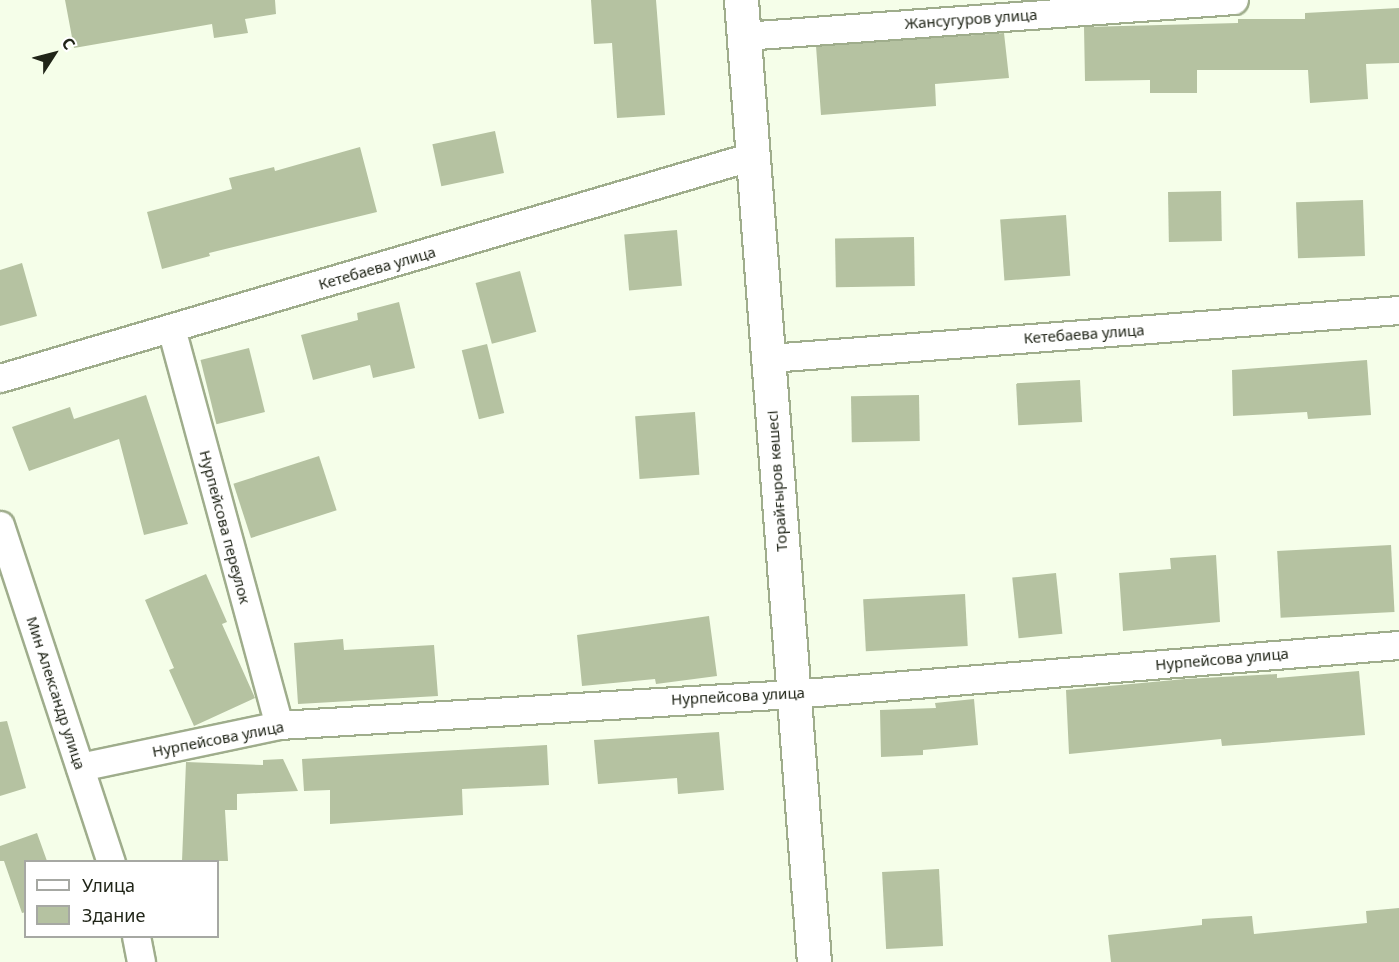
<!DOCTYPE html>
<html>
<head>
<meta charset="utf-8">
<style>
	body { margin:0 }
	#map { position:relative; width:1399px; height:962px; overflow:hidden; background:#f5fee9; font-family:"Noto Sans",sans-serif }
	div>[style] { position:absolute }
	.building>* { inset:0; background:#b5c2a1; transform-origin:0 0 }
	.roads { filter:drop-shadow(2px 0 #9fad8c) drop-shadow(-2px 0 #9fad8c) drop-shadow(0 2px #9fad8c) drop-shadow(0 -2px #9fad8c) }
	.minor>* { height:27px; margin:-13.5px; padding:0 13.5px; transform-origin:13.5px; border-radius:13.5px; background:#fff }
	.tertiary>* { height:33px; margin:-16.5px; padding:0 16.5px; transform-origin:16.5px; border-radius:16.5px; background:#fff }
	span { translate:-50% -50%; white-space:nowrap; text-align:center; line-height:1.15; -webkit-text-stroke:4.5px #fff; paint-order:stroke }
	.street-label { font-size:15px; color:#202518 }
	.legend { position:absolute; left:24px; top:860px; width:195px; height:78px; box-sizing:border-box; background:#fff; border:2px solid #a6a8a3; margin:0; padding:8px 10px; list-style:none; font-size:18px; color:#202518 }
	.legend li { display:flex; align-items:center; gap:12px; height:30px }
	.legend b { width:30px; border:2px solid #a6a8a3 }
	.north { position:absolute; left:24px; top:24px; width:60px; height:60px; -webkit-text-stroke:4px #fff; paint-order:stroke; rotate:54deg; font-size:16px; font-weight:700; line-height:24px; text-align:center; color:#202518 }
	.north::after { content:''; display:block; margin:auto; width:21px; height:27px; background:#202518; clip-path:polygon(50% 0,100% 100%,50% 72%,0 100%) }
</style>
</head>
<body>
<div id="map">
	<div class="building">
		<i style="clip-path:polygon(65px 0,275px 0,276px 14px,245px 19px,248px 33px,214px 38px,212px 24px,74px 48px)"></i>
		<i style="clip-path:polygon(591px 0,656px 0,665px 115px,617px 118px,612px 43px,594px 44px)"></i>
		<i style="clip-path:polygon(1399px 8px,1399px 63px,1366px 64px,1368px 99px,1310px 103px,1308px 70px,1197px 70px,1197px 93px,1150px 93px,1150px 80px,1085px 81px,1084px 27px,1238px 23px,1238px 19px,1305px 19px,1305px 13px)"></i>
		<i style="clip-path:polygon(1004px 33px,1009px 78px,935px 84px,936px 106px,821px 115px,816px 46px)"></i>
		<i style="left:495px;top:131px;width:43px;height:64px;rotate:78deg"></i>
		<i style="clip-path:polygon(360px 147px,377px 212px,209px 253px,210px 256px,162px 269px,147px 212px,232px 189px,229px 178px,274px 167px,275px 171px)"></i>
		<i style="left:1221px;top:191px;width:50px;height:53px;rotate:89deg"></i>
		<i style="left:1363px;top:200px;width:56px;height:67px;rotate:88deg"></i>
		<i style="left:1066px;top:215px;width:61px;height:66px;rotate:86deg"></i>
		<i style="left:677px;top:230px;width:56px;height:53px;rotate:85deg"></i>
		<i style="left:914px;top:237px;width:49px;height:79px;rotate:89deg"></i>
		<i style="clip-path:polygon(22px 263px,37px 316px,0 326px,0 270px)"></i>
		<i style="left:520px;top:271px;width:63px;height:46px;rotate:75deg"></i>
		<i style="clip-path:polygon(399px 302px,415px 368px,373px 378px,370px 365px,313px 380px,301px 335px,358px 320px,357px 313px)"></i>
		<i style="left:487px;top:344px;width:71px;height:26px;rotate:76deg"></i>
		<i style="left:249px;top:348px;width:66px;height:50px;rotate:76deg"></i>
		<i style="clip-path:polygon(1367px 360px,1371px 415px,1308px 419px,1307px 412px,1233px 416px,1232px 370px)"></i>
		<i style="left:1080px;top:380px;width:42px;height:64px;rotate:87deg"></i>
		<i style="clip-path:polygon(146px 395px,188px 524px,144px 535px,119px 439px,29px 471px,12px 427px,70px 407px,74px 419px)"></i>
		<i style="left:919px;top:395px;width:46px;height:68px;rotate:89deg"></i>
		<i style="left:695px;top:412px;width:63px;height:60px;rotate:86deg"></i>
		<i style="left:319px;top:456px;width:57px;height:90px;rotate:72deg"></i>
		<i style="left:1391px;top:545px;width:67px;height:114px;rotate:87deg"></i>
		<i style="clip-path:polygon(1216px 555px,1220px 622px,1123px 631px,1119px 573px,1171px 569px,1170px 558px)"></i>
		<i style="left:1056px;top:573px;width:61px;height:44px;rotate:84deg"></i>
		<i style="clip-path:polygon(206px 574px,227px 622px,222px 624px,255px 698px,194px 726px,169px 670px,174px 668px,145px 600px)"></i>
		<i style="left:965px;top:594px;width:52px;height:102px;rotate:87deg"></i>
		<i style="clip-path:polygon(709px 616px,717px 676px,656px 684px,655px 679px,582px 686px,577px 635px)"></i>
		<i style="clip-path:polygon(343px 639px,344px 650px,434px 645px,438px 696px,298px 704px,294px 643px)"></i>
		<i style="clip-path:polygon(1359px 671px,1365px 735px,1222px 746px,1221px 739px,1069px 754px,1066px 690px,1185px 679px,1277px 674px,1277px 678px)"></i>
		<i style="clip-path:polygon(974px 699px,978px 745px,923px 750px,923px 755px,881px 757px,880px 710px,936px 708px,935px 703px)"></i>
		<i style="clip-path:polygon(7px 721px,26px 788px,0 796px,0 722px)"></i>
		<i style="clip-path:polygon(719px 732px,724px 790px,678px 794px,677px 778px,598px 784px,594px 740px)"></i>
		<i style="clip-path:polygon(547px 745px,549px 785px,462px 789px,463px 815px,330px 824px,330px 790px,304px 791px,302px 759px)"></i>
		<i style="clip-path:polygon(283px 759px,298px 791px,237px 794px,237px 810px,225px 810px,228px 861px,182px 861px,186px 762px,263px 765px,263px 760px)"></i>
		<i style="clip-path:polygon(37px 833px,47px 861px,26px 861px,26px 912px,22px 913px,4px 861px,0 861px,0 846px)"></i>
		<i style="left:939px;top:869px;width:77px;height:57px;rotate:87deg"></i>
		<i style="clip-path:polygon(1399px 908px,1399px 962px,1111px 962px,1108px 935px,1202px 925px,1202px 919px,1252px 916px,1254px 934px,1367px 923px,1366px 911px)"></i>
	</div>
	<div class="roads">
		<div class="minor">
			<i style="left:744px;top:36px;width:491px;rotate:-4.2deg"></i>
			<i style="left:171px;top:328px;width:411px;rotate:74.8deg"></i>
			<i style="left:769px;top:358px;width:632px;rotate:-4.36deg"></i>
			<i style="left:0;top:378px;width:785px;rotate:-16.43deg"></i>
			<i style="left:0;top:525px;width:355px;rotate:71.8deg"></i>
			<i style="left:80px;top:767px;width:203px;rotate:-11.9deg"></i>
			<i style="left:279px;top:725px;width:514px;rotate:-3.46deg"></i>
			<i style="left:792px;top:694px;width:609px;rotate:-4.62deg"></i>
			<i style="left:136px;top:936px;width:26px;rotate:79deg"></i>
		</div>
		<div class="tertiary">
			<i style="left:741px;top:0;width:965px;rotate:85.66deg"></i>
		</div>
	</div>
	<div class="street-label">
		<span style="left:971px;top:19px;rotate:-4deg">Жансугуров улица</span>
		<span style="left:377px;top:268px;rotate:-16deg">Кетебаева улица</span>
		<span style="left:1084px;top:334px;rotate:-4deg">Кетебаева улица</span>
		<span style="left:777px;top:481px;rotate:-94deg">Торайғыров көшесі</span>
		<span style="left:225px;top:527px;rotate:75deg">Нурпейсова переулок</span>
		<span style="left:1222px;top:659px;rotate:-5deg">Нурпейсова улица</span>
		<span style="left:56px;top:693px;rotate:72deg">Мин Александр улица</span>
		<span style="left:738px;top:696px;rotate:-3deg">Нурпейсова улица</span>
		<span style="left:218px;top:739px;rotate:-11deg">Нурпейсова улица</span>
	</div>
	<ul class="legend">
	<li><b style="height:8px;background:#fff"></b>Улица</li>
	<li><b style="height:16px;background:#b5c2a1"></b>Здание</li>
	</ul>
	<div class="north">С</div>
</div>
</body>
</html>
